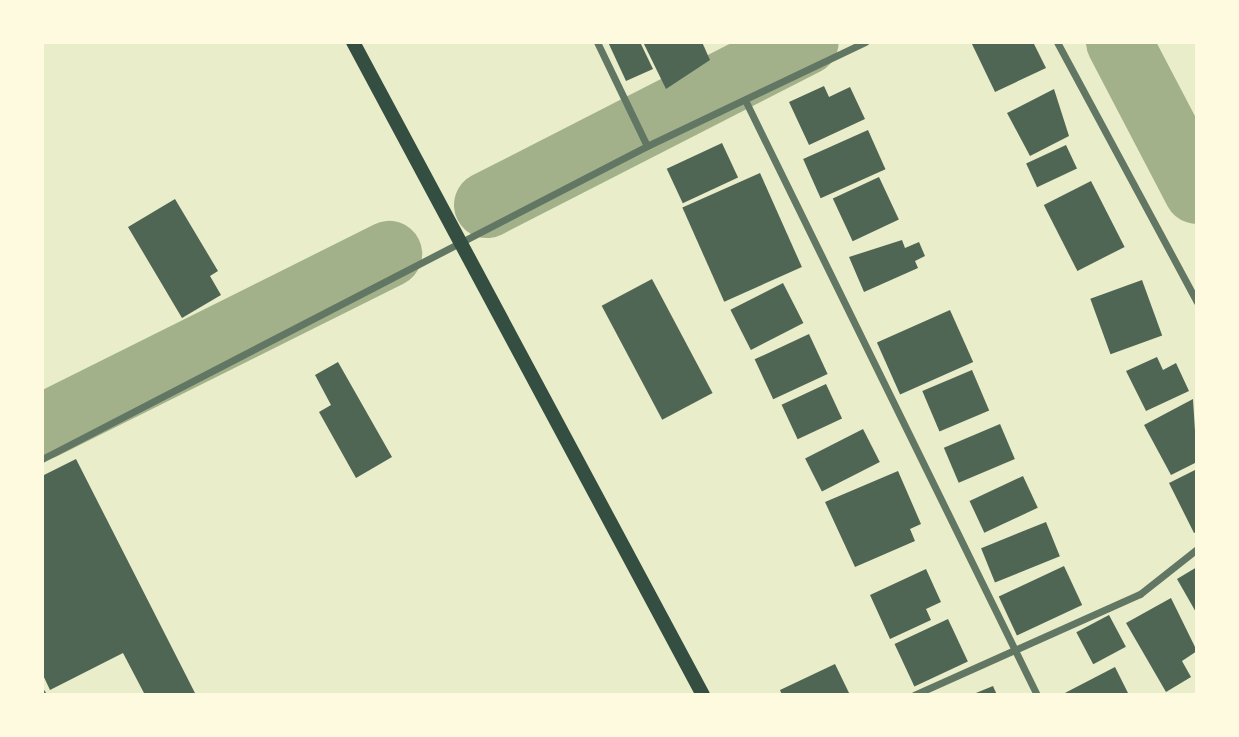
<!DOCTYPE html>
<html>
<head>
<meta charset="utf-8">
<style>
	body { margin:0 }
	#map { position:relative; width:1239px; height:737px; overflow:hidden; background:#e9edc9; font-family:Commissioner,sans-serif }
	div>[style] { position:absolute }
	.river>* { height:66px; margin:-33px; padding:0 33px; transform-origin:33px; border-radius:33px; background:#a3b18a }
	.building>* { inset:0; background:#4f6655; transform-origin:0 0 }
	.minor>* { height:7px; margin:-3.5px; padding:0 3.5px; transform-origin:3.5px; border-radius:3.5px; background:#617663 }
	.secondary>* { height:14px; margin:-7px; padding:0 7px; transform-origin:7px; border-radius:7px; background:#344e41 }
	span { translate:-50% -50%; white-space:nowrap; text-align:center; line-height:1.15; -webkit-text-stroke:7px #fefae0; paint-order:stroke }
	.frame { position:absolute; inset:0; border:44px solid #fefae0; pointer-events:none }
</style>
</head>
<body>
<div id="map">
	<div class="river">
		<i style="left:1119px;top:42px;width:168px;rotate:62.4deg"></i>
		<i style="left:487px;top:205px;width:358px;rotate:-27.1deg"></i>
		<i style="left:42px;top:427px;width:388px;rotate:-26.5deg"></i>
	</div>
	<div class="building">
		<i style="clip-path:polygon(608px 42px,640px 42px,653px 69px,626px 81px)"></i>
		<i style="clip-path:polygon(643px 42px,702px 42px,710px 60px,666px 89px)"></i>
		<i style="clip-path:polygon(971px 42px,1033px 42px,1046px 68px,995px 92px)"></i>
		<i style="clip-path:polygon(824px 86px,829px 97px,850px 87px,865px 119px,809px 145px,789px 102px)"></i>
		<i style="clip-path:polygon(1054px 89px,1069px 136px,1030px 156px,1007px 113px)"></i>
		<i style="left:868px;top:130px;width:43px;height:71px;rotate:66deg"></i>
		<i style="left:722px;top:143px;width:38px;height:61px;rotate:65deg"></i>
		<i style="left:1066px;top:145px;width:26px;height:44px;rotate:65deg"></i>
		<i style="left:760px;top:173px;width:103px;height:85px;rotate:66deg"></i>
		<i style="left:879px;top:177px;width:47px;height:51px;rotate:65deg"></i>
		<i style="left:1091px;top:181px;width:74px;height:53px;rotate:63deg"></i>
		<i style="clip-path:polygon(175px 199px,218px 271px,210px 276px,221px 295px,182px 318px,128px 227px)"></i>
		<i style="clip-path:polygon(902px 240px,905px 248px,919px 242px,925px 256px,915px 261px,918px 268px,864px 292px,849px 257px)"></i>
		<i style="left:652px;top:279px;width:129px;height:57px;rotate:62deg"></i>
		<i style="left:1142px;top:280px;width:59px;height:55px;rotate:70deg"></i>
		<i style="left:783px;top:283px;width:45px;height:59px;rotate:63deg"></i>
		<i style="left:950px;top:310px;width:57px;height:80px;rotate:66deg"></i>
		<i style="left:809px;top:334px;width:44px;height:60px;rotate:65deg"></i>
		<i style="clip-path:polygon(1157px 357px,1163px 370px,1176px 363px,1189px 391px,1146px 411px,1126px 371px)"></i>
		<i style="clip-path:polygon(338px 362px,392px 457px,356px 478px,319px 412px,331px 405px,315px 375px)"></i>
		<i style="left:972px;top:370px;width:44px;height:54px;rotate:67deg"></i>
		<i style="left:826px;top:384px;width:38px;height:49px;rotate:65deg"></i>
		<i style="clip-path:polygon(1193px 399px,1197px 462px,1171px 475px,1144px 425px)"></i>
		<i style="left:1000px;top:424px;width:38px;height:61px;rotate:67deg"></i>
		<i style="left:863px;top:429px;width:37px;height:65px;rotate:63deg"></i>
		<i style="clip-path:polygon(76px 459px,196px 695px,145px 695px,123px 653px,50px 690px,42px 673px,42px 476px)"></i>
		<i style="clip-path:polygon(1197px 469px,1197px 532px,1194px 533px,1169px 483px)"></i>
		<i style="clip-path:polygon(898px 471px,921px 524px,910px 529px,915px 541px,855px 567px,825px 502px)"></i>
		<i style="left:1023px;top:476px;width:35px;height:59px;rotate:65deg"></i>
		<i style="left:1046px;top:522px;width:37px;height:70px;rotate:68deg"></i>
		<i style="left:1064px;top:566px;width:43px;height:72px;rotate:65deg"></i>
		<i style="clip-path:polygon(1197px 567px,1197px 614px,1177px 579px)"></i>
		<i style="clip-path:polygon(926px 569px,941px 602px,926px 609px,931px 620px,890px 639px,870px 595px)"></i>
		<i style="clip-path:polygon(1171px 598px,1197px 651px,1182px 661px,1191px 677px,1166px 692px,1126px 623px)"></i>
		<i style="left:1109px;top:615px;width:36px;height:37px;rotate:62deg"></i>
		<i style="left:948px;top:619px;width:47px;height:59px;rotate:65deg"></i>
		<i style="clip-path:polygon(835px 664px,850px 695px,782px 695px,780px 690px)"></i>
		<i style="clip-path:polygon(1115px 667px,1129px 695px,1061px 695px)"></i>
		<i style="clip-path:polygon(993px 686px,997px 695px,971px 695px)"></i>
	</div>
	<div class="minor">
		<i style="left:597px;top:42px;width:115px;rotate:64.3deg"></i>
		<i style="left:1057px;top:42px;width:295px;rotate:61.7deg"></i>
		<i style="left:745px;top:100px;width:663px;rotate:63.86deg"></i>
		<i style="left:42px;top:459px;width:681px;rotate:-27.36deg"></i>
		<i style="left:647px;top:146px;width:242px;rotate:-25.5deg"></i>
		<i style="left:42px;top:693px;width:2px;rotate:63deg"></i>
		<i style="left:914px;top:695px;width:248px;rotate:-24.1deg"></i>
		<i style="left:1140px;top:594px;width:73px;rotate:-38.3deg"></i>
	</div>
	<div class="secondary">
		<i style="left:353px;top:42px;width:741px;rotate:61.81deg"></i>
	</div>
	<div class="frame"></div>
</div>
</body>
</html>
